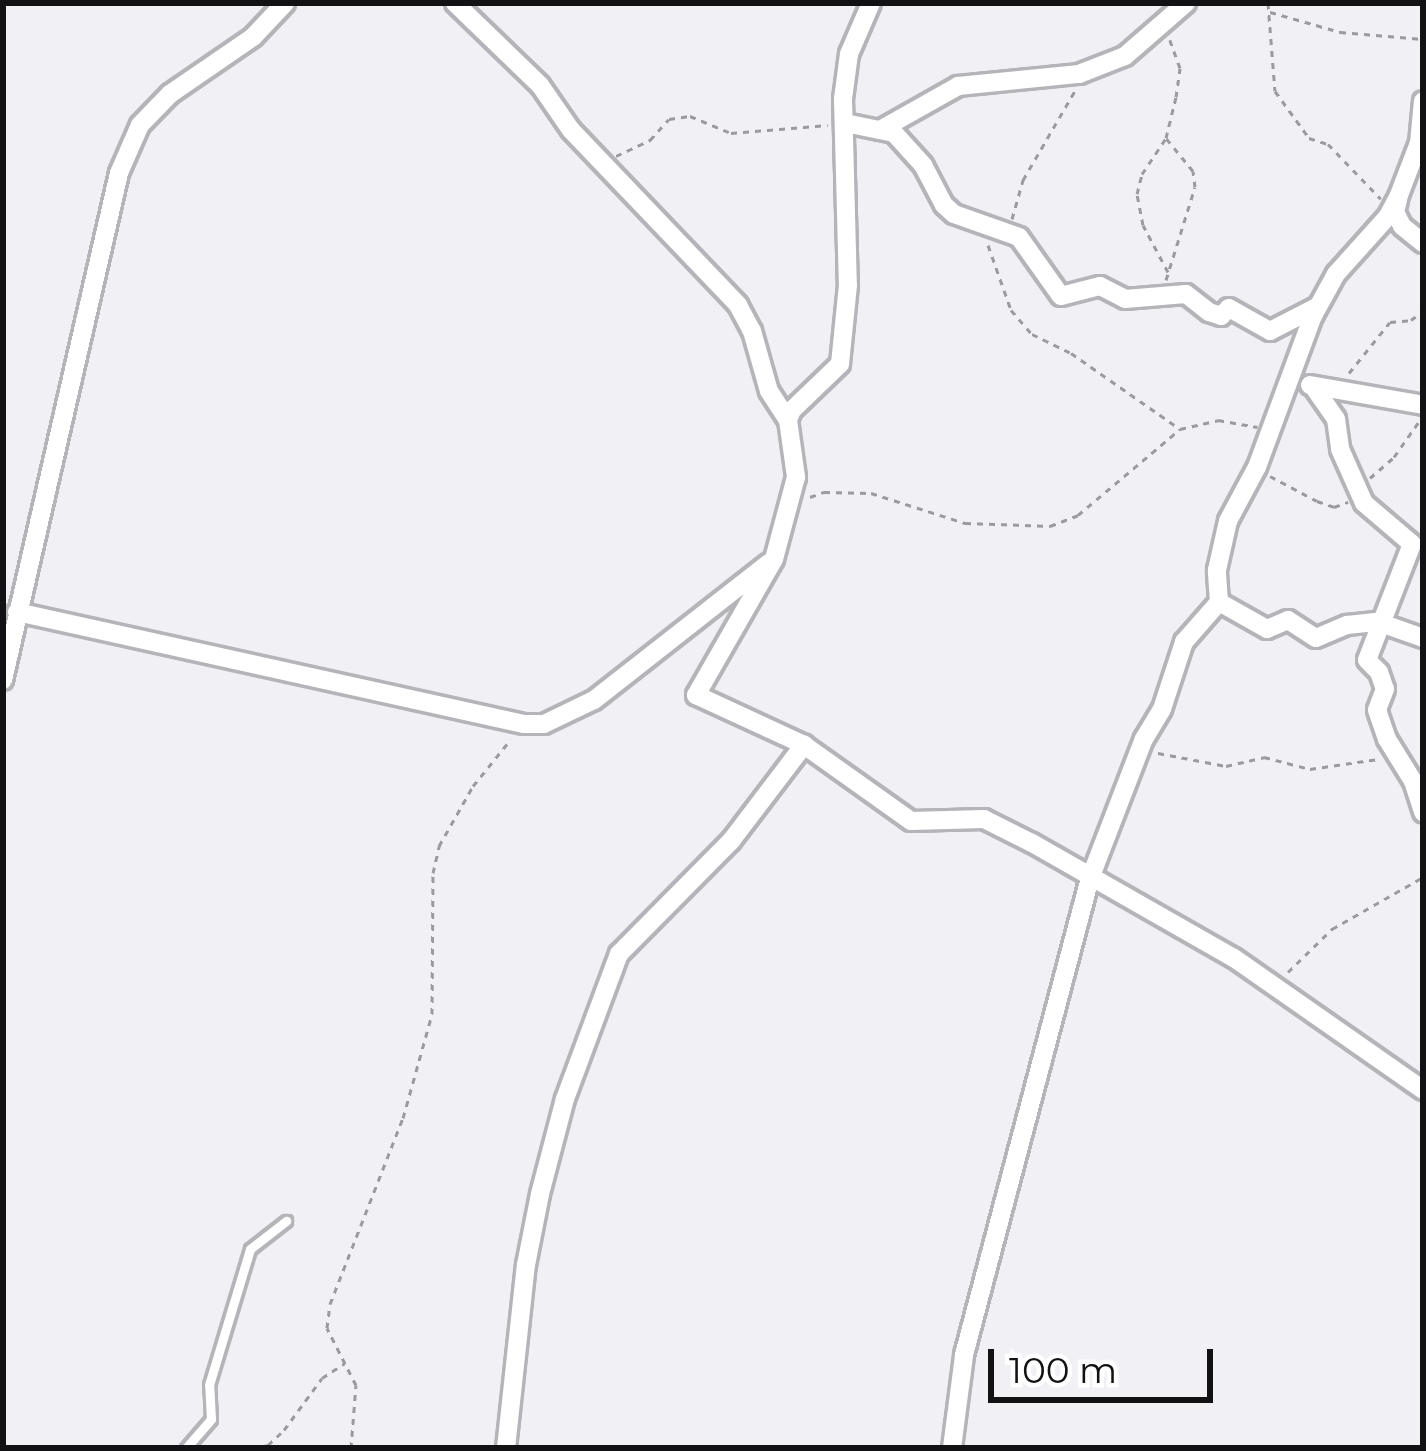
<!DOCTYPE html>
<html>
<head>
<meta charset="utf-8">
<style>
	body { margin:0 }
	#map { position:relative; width:1426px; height:1451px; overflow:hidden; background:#f0f0f5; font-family:Montserrat,sans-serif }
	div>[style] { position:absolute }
	.path>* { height:3px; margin-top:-1.5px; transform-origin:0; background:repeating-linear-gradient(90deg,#9b9b9f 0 6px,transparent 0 12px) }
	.roads { filter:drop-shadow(3px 0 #b4b4b9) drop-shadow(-3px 0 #b4b4b9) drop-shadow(0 3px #b4b4b9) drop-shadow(0 -3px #b4b4b9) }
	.lane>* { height:9px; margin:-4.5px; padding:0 4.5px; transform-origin:4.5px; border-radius:4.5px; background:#fff }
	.street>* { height:18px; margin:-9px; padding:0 9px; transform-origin:9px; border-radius:9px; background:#fff }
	span { translate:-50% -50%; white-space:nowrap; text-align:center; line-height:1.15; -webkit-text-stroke:12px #fff; paint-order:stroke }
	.frame { position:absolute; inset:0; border:6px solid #121214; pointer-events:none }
	.scale { position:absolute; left:988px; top:1349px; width:225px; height:54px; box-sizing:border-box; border:6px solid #121214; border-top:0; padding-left:15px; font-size:36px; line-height:42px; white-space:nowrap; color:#121214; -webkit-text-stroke:9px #fff; paint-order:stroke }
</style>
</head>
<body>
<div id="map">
	<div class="path">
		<i style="left:1268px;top:3px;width:88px;rotate:85.5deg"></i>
		<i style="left:1275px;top:91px;width:58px;rotate:54.1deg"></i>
		<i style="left:1309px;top:138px;width:20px;rotate:18deg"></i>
		<i style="left:1328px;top:144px;width:76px;rotate:46.1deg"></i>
		<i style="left:1270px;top:12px;width:73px;rotate:15.9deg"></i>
		<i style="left:1340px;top:32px;width:83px;rotate:4.8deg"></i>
		<i style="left:616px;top:156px;width:38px;rotate:-25deg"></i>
		<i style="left:650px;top:140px;width:28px;rotate:-48deg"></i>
		<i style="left:669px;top:119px;width:21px;rotate:-8deg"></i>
		<i style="left:690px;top:116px;width:44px;rotate:22.5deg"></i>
		<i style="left:731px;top:133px;width:97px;rotate:-4.7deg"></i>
		<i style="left:1012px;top:219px;width:41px;rotate:-74.2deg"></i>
		<i style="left:1023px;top:180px;width:105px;rotate:-59.8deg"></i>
		<i style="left:988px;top:245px;width:69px;rotate:70.5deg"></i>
		<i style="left:1011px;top:310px;width:32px;rotate:49deg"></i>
		<i style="left:1032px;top:334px;width:43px;rotate:26deg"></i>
		<i style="left:1071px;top:353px;width:133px;rotate:34.9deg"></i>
		<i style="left:1168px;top:272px;width:53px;rotate:-118deg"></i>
		<i style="left:1143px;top:225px;width:32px;rotate:-101deg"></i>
		<i style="left:1137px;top:194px;width:21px;rotate:-76deg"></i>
		<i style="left:1142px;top:174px;width:43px;rotate:-56.3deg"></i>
		<i style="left:1166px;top:138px;width:42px;rotate:-76.3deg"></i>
		<i style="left:1176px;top:97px;width:29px;rotate:-82deg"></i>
		<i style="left:1180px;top:68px;width:30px;rotate:-110deg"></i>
		<i style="left:1166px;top:280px;width:97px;rotate:-72.7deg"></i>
		<i style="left:1195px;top:187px;width:16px;rotate:-97deg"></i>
		<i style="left:1193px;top:171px;width:43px;rotate:-129.3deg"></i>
		<i style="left:1349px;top:373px;width:65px;rotate:-51.2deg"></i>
		<i style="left:1390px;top:322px;width:21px;rotate:-5deg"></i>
		<i style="left:1411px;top:320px;width:15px;rotate:-37deg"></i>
		<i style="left:1270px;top:476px;width:53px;rotate:28deg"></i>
		<i style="left:1317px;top:501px;width:18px;rotate:19deg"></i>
		<i style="left:1334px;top:507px;width:15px;rotate:-20deg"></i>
		<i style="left:1370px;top:478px;width:32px;rotate:-41deg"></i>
		<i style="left:1394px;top:457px;width:42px;rotate:-54.8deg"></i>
		<i style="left:810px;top:497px;width:15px;rotate:-20deg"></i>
		<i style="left:824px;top:492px;width:47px;rotate:1.2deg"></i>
		<i style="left:871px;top:493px;width:99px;rotate:17.7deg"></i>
		<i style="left:965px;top:523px;width:85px;rotate:2deg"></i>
		<i style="left:1050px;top:526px;width:30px;rotate:-21deg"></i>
		<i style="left:1078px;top:515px;width:133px;rotate:-40.1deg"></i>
		<i style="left:1180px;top:429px;width:39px;rotate:-13deg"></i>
		<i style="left:1218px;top:420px;width:40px;rotate:10deg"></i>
		<i style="left:1158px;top:753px;width:69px;rotate:10.8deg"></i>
		<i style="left:1226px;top:766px;width:39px;rotate:-13deg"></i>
		<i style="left:1264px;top:757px;width:48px;rotate:14.6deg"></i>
		<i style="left:1310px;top:769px;width:69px;rotate:-8.4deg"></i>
		<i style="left:1288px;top:972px;width:62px;rotate:-44.3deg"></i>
		<i style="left:1332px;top:929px;width:105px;rotate:-29.7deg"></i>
		<i style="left:253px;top:1448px;width:15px;rotate:-11deg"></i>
		<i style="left:268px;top:1445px;width:22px;rotate:-43deg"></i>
		<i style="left:284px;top:1430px;width:64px;rotate:-53.8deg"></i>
		<i style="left:322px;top:1378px;width:27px;rotate:-33deg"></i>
		<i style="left:351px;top:1448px;width:63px;rotate:-85.5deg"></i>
		<i style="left:356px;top:1385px;width:64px;rotate:-117deg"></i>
		<i style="left:327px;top:1328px;width:24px;rotate:-83deg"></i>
		<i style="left:330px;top:1304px;width:200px;rotate:-68.6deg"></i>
		<i style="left:403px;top:1118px;width:108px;rotate:-74.4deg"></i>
		<i style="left:432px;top:1014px;width:141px;rotate:-89.6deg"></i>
		<i style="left:433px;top:873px;width:28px;rotate:-77deg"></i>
		<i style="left:439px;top:846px;width:69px;rotate:-60.5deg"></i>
		<i style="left:473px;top:786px;width:60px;rotate:-51deg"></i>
	</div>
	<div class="roads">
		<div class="lane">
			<i style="left:186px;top:1448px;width:38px;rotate:-49deg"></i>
			<i style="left:211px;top:1419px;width:34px;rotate:-93deg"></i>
			<i style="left:209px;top:1385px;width:142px;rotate:-73.2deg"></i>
			<i style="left:250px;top:1249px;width:46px;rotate:-37.9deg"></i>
		</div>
		<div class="street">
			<i style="left:455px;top:3px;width:118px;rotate:44deg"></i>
			<i style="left:540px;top:85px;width:55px;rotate:55.4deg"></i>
			<i style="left:571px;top:130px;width:242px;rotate:46.3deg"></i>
			<i style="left:738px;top:305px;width:30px;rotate:62deg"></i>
			<i style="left:752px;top:331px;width:62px;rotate:74.2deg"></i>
			<i style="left:769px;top:391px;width:35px;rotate:57deg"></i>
			<i style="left:871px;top:3px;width:56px;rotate:113.3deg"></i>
			<i style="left:849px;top:54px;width:45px;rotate:97.6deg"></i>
			<i style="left:843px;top:99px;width:186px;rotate:88.5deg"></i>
			<i style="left:848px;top:285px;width:79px;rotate:95.8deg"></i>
			<i style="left:840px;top:364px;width:66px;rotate:136.2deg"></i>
			<i style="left:792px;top:410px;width:11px;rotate:112deg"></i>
			<i style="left:788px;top:420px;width:58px;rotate:82deg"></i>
			<i style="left:796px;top:477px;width:85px;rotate:105deg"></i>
			<i style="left:774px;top:559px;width:157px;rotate:119.8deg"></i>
			<i style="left:696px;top:695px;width:119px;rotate:24.8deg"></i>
			<i style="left:804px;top:745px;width:131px;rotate:35.4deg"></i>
			<i style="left:911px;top:821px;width:73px;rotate:-1.6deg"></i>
			<i style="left:984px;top:819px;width:54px;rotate:26.6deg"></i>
			<i style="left:1032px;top:843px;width:232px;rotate:29.7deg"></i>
			<i style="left:1234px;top:958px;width:231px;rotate:34.9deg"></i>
			<i style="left:845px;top:123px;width:50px;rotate:11.5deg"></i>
			<i style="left:894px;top:133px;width:43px;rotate:47.8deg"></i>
			<i style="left:923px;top:165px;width:45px;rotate:62.3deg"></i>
			<i style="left:944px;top:205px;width:13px;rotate:42deg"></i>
			<i style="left:954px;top:214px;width:69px;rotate:19.5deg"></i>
			<i style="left:1019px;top:237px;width:72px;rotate:54.6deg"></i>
			<i style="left:1061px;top:296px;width:40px;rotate:-14.4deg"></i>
			<i style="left:1100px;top:286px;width:28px;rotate:27deg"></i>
			<i style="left:1125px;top:299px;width:61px;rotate:-4.7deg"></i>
			<i style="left:1186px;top:294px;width:29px;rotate:38deg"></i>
			<i style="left:1209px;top:312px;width:13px;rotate:18deg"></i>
			<i style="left:1221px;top:316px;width:11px;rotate:-45deg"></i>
			<i style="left:1229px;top:308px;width:47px;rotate:29.3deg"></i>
			<i style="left:1270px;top:331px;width:53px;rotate:-27.1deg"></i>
			<i style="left:880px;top:130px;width:90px;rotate:-29.4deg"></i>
			<i style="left:958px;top:86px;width:122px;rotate:-5.7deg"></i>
			<i style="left:1079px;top:74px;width:49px;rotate:-21.4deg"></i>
			<i style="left:1125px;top:56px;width:81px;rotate:-41deg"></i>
			<i style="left:1398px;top:200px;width:12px;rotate:104deg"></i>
			<i style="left:1395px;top:212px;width:16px;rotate:63deg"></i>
			<i style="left:1402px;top:226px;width:27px;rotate:39deg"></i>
			<i style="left:1310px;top:385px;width:115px;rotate:10deg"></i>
			<i style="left:1313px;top:386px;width:40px;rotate:55.1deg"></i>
			<i style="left:1336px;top:419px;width:30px;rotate:82deg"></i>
			<i style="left:1340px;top:449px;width:59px;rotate:66deg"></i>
			<i style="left:1364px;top:503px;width:63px;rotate:40.5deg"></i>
			<i style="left:1412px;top:544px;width:124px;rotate:111.2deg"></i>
			<i style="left:1367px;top:660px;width:17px;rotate:45deg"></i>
			<i style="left:1379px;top:672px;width:18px;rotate:71deg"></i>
			<i style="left:1385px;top:689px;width:22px;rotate:111deg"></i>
			<i style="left:1377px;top:710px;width:31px;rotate:71deg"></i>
			<i style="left:1387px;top:739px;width:49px;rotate:58.2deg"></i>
			<i style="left:1413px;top:781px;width:33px;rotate:72deg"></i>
			<i style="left:1219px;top:602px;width:55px;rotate:29.4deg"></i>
			<i style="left:1267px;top:629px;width:23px;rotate:-23deg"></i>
			<i style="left:1288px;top:620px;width:33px;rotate:33deg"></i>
			<i style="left:1316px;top:638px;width:34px;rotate:-23deg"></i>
			<i style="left:1347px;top:625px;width:31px;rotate:-6deg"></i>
			<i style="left:1378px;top:622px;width:48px;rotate:19.6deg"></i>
			<i style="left:17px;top:612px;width:519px;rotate:12.46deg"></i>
			<i style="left:524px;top:724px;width:20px"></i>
			<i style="left:544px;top:724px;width:55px;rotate:-25.6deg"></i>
			<i style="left:594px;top:700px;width:222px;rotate:-38.1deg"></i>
			<i style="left:3px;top:680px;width:520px;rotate:-77.11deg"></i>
			<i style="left:119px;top:173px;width:52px;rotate:-66.4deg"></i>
			<i style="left:140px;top:125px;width:43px;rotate:-45.9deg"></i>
			<i style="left:170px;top:94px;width:101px;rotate:-34.5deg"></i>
			<i style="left:253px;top:37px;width:47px;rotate:-46.7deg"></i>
			<i style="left:506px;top:1448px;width:184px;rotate:-83.8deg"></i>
			<i style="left:526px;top:1265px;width:72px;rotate:-78.8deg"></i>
			<i style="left:540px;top:1194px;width:98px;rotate:-75.3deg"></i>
			<i style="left:565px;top:1099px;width:155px;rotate:-69.6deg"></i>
			<i style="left:619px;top:954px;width:159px;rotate:-45.3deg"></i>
			<i style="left:731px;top:841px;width:121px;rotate:-52.8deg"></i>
			<i style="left:952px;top:1448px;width:94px;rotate:-82.6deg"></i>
			<i style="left:964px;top:1355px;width:496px;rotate:-75.2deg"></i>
			<i style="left:1091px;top:876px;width:147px;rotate:-68.9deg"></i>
			<i style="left:1144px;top:739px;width:35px;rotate:-59deg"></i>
			<i style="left:1162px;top:709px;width:71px;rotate:-71.8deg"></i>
			<i style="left:1184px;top:642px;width:53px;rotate:-48.8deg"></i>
			<i style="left:1219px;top:602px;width:32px;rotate:-94deg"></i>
			<i style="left:1217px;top:570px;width:50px;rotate:-77.3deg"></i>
			<i style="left:1228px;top:521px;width:61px;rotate:-61.8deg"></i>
			<i style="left:1257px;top:467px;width:161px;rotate:-69.7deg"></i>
			<i style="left:1313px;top:316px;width:48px;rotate:-61.3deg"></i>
			<i style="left:1336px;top:274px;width:78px;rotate:-48.1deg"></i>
			<i style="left:1388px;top:216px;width:24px;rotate:-62deg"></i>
			<i style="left:1399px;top:195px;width:56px;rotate:-69deg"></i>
			<i style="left:1419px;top:143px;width:42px;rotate:-84.6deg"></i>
		</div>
	</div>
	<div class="frame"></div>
	<div class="scale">100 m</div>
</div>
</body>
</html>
